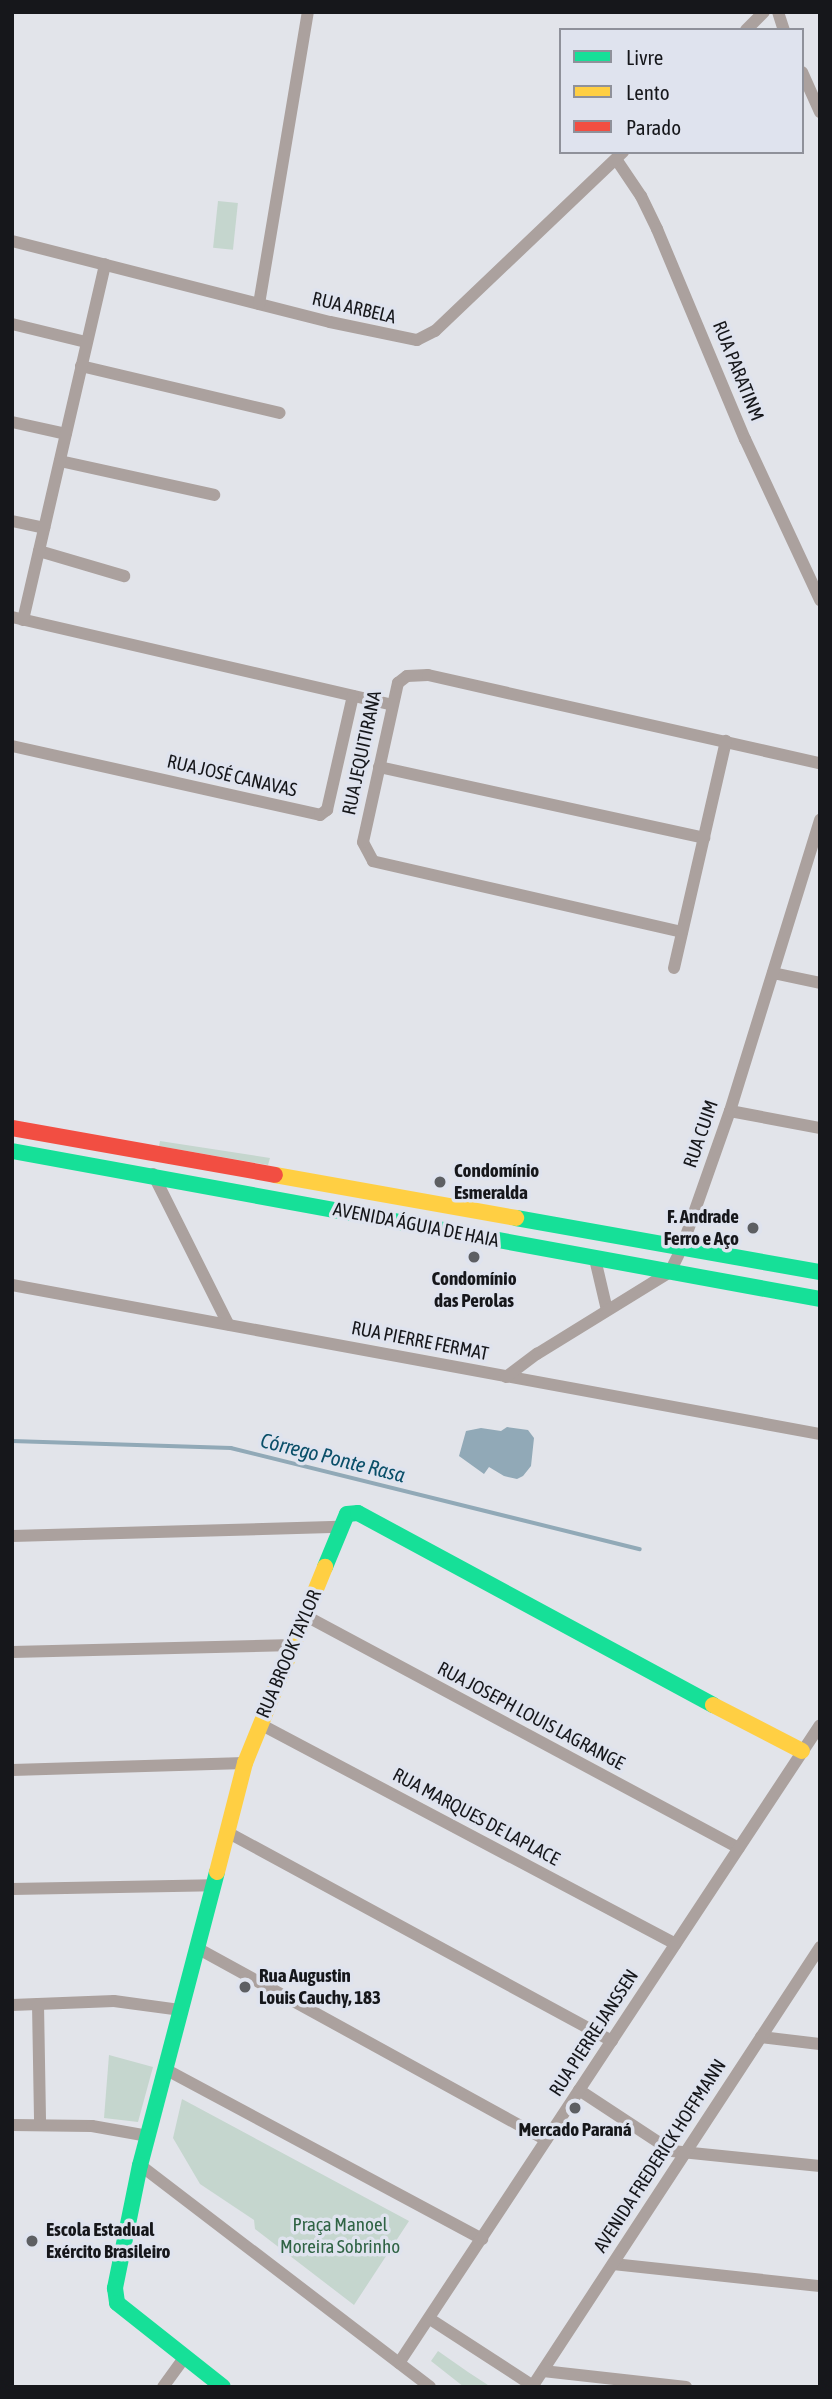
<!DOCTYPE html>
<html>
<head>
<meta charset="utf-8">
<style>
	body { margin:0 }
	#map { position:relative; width:832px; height:2399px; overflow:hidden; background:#e2e4ea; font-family:"Asap Condensed",sans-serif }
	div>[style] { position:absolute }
	.green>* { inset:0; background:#c5d6ce; transform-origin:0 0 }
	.water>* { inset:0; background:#91a9b7 }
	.stream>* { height:3.5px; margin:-1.75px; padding:0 1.75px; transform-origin:1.75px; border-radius:1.75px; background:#91a9b7 }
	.street>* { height:12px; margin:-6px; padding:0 6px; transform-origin:6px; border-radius:6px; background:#aba19e }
	.fast>* { height:16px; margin:-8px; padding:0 8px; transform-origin:8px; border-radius:8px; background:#16e098 }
	.slow>* { height:16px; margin:-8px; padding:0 8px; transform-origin:8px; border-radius:8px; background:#ffcf43 }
	.jam>* { height:16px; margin:-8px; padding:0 8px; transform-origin:8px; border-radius:8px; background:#f24e42 }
	.dots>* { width:19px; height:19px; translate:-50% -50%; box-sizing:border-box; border:4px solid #dfe3ee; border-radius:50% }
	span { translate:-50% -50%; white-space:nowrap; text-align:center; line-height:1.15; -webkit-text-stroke:7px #dfe3ee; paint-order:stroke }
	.street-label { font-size:19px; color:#16171b }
	.poi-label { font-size:19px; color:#16171b; font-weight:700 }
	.left { translate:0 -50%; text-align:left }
	.right { translate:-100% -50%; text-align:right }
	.park-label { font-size:19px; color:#2f6344 }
	.water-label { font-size:21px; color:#0a4f69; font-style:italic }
	.frame { position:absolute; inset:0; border:14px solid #16171b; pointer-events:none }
	.legend { position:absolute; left:559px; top:28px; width:245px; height:126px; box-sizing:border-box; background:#dfe3ee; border:2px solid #8f919a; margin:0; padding:9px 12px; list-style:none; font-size:21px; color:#16171b }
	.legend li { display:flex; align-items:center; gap:14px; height:35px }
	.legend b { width:35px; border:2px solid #8f919a }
</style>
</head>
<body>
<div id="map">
	<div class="green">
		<i style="left:218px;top:201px;width:20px;height:47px;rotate:6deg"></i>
		<i style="clip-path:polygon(160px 1141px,270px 1158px,268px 1165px,159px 1146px)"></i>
		<i style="clip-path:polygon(109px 2055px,153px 2067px,138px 2122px,104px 2118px)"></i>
		<i style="clip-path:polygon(182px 2099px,409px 2221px,354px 2305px,255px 2229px,254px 2220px,200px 2184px,173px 2138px)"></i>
		<i style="clip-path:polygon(438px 2351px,468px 2372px,491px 2387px,464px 2387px,431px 2361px)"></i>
	</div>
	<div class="water">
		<i style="clip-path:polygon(507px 1427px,528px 1430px,534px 1438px,531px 1466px,523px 1476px,517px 1479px,504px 1476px,489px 1467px,484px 1474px,459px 1456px,466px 1431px,481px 1428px,501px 1431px)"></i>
	</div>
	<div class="stream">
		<i style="left:12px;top:1441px;width:219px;rotate:1.8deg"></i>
		<i style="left:231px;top:1448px;width:421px;rotate:13.9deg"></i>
	</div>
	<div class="street">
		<i style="left:778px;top:12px;width:19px;rotate:72deg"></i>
		<i style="left:746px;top:30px;width:25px;rotate:-45deg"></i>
		<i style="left:802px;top:72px;width:44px;rotate:65.8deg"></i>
		<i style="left:616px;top:159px;width:45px;rotate:56deg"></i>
		<i style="left:641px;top:196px;width:37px;rotate:64deg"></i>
		<i style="left:657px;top:229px;width:228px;rotate:67.3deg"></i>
		<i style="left:745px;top:439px;width:178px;rotate:65deg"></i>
		<i style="left:12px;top:241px;width:328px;rotate:14.3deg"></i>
		<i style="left:330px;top:322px;width:89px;rotate:11.7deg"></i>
		<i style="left:417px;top:340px;width:20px;rotate:-27deg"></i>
		<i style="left:435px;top:331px;width:260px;rotate:-43.6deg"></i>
		<i style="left:259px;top:304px;width:296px;rotate:-80.5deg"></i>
		<i style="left:12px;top:324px;width:76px;rotate:13.7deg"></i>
		<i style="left:81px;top:366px;width:204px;rotate:13.3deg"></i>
		<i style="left:12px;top:422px;width:55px;rotate:12.5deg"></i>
		<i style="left:60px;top:461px;width:158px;rotate:12.4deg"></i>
		<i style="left:12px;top:521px;width:33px;rotate:12deg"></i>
		<i style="left:39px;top:551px;width:89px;rotate:16.4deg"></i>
		<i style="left:12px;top:617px;width:390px;rotate:13deg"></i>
		<i style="left:23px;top:620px;width:365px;rotate:-77deg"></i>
		<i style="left:12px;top:746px;width:316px;rotate:12.6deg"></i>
		<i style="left:320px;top:815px;width:9px;rotate:-36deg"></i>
		<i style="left:327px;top:810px;width:117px;rotate:-77.2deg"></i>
		<i style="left:379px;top:767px;width:333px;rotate:12.3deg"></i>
		<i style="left:682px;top:932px;width:317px;rotate:-167.1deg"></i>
		<i style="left:373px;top:861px;width:21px;rotate:-118deg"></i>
		<i style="left:363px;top:842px;width:163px;rotate:-77.6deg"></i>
		<i style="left:398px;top:683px;width:11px;rotate:-38deg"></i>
		<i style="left:407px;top:676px;width:21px;rotate:-3deg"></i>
		<i style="left:428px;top:675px;width:402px;rotate:12.7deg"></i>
		<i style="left:674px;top:968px;width:233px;rotate:-77.1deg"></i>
		<i style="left:773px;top:973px;width:48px;rotate:12deg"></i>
		<i style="left:730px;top:1111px;width:92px;rotate:10.7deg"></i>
		<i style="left:153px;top:1174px;width:168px;rotate:63.4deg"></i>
		<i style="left:595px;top:1259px;width:52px;rotate:76.8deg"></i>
		<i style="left:12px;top:1285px;width:822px;rotate:10.45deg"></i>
		<i style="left:506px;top:1377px;width:39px;rotate:-37deg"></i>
		<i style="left:537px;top:1354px;width:156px;rotate:-31.7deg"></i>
		<i style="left:670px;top:1272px;width:28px;rotate:-64deg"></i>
		<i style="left:682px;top:1247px;width:144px;rotate:-70.6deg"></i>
		<i style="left:730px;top:1111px;width:305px;rotate:-72.8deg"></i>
		<i style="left:12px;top:1536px;width:328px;rotate:-1.6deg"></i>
		<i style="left:306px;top:1616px;width:491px;rotate:28.2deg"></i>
		<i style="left:12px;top:1652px;width:282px;rotate:-1.4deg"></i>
		<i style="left:260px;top:1724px;width:470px;rotate:27.9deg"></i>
		<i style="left:12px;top:1770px;width:233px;rotate:-1.7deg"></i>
		<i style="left:227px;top:1832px;width:438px;rotate:28.5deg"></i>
		<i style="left:12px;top:1889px;width:201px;rotate:-1.1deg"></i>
		<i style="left:197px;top:1948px;width:398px;rotate:28.8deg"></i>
		<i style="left:38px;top:2004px;width:120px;rotate:89deg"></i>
		<i style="left:12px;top:2005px;width:102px;rotate:-2.2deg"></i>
		<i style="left:114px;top:2001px;width:68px;rotate:7.7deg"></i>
		<i style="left:761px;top:2037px;width:59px;rotate:6.8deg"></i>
		<i style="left:165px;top:2069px;width:360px;rotate:28.2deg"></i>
		<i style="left:579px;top:2090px;width:111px;rotate:33.3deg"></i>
		<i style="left:672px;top:2151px;width:149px;rotate:5.8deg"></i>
		<i style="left:12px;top:2125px;width:80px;rotate:0.7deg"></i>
		<i style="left:92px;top:2126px;width:57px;rotate:10.1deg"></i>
		<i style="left:140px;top:2165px;width:365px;rotate:37.4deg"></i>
		<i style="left:613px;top:2264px;width:208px;rotate:6.1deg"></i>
		<i style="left:430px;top:2319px;width:123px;rotate:33deg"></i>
		<i style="left:399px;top:2363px;width:764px;rotate:-56.58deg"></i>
		<i style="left:543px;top:2371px;width:144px;rotate:6.4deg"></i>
		<i style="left:163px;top:2387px;width:36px;rotate:-54deg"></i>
		<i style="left:532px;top:2387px;width:526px;rotate:-56.79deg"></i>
	</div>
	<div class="fast">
		<i style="left:12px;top:1151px;width:821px;rotate:10.38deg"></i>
		<i style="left:516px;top:1218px;width:309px;rotate:10.1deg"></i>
		<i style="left:325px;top:1567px;width:57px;rotate:-67.5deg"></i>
		<i style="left:347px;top:1514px;width:11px;rotate:-5deg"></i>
		<i style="left:358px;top:1513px;width:404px;rotate:28.4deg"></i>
		<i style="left:217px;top:1872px;width:303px;rotate:104.7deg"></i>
		<i style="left:140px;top:2165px;width:126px;rotate:101.5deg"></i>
		<i style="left:115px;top:2288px;width:15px;rotate:82deg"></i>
		<i style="left:117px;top:2303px;width:135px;rotate:38.4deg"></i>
	</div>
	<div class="slow">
		<i style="left:275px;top:1175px;width:245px;rotate:10.1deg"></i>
		<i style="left:713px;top:1705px;width:100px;rotate:27.3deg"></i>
		<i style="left:217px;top:1872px;width:113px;rotate:-75.6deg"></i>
		<i style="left:245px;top:1763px;width:212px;rotate:-67.8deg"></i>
	</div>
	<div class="jam">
		<i style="left:12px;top:1128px;width:267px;rotate:10.1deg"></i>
	</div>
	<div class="dots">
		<i style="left:440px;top:1182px;background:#5d5f63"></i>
		<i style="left:753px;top:1228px;background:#5d5f63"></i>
		<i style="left:474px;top:1257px;background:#5d5f63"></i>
		<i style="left:245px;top:1987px;background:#5d5f63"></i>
		<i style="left:575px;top:2108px;background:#5d5f63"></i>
		<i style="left:32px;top:2241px;background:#5d5f63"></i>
	</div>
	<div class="street-label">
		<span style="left:354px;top:308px;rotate:13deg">RUA ARBELA</span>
		<span style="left:738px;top:371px;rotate:68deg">RUA PARATINM</span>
		<span style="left:362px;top:753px;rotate:-78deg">RUA JEQUITIRANA</span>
		<span style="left:232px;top:776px;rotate:13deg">RUA JOSÉ CANAVAS</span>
		<span style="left:701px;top:1134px;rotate:-71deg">RUA CUIM</span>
		<span style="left:416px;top:1225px;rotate:11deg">AVENIDA ÁGUIA DE HAIA</span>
		<span style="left:420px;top:1341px;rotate:11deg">RUA PIERRE FERMAT</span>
		<span style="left:289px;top:1654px;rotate:-67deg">RUA BROOK TAYLOR</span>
		<span style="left:531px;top:1716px;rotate:28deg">RUA JOSEPH LOUIS LAGRANGE</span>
		<span style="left:476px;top:1817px;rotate:28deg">RUA MARQUES DE LAPLACE</span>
		<span style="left:594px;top:2033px;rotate:-57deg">RUA PIERRE JANSSEN</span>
		<span style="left:660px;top:2156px;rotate:-57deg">AVENIDA FREDERICK HOFFMANN</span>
	</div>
	<div class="poi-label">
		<span class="left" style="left:454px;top:1182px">Condomínio<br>Esmeralda</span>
		<span class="right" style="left:739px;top:1228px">F. Andrade<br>Ferro e Aço</span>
		<span style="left:474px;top:1290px">Condomínio<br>das Perolas</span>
		<span class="left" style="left:259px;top:1987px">Rua Augustin<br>Louis Cauchy, 183</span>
		<span style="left:575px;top:2130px">Mercado Paraná</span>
		<span class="left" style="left:46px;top:2241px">Escola Estadual<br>Exército Brasileiro</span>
	</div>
	<div class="park-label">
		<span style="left:340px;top:2236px">Praça Manoel<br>Moreira Sobrinho</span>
	</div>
	<div class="water-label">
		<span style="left:333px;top:1457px;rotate:14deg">Córrego Ponte Rasa</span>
	</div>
	<div class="frame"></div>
	<ul class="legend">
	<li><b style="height:9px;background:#16e098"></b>Livre</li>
	<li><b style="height:9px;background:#ffcf43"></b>Lento</li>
	<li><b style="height:9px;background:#f24e42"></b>Parado</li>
	</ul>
</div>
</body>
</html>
